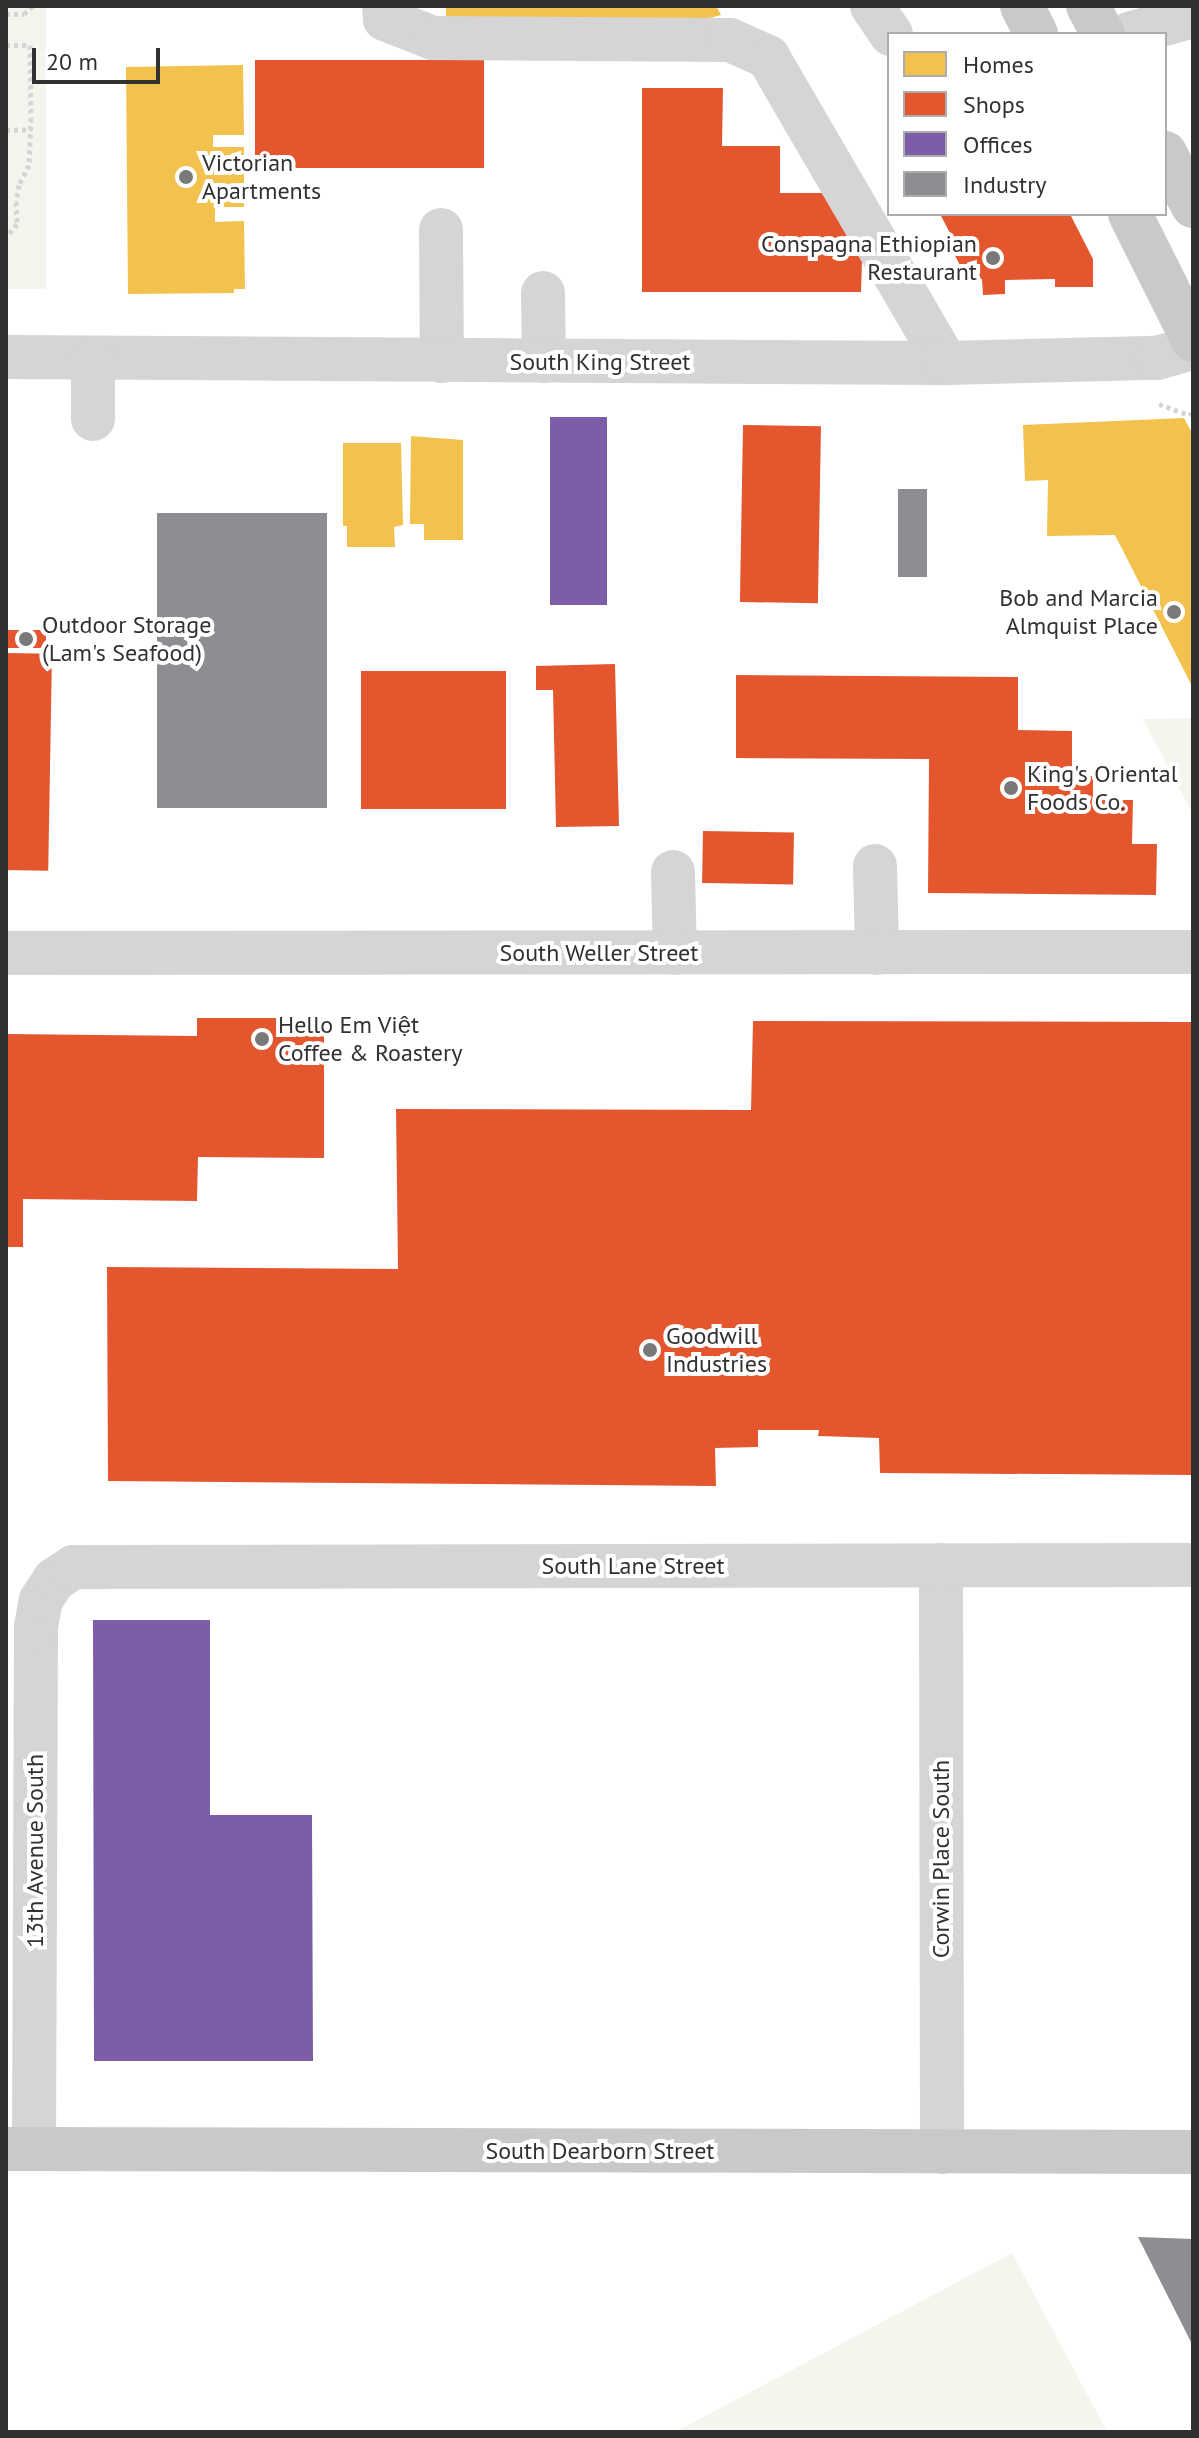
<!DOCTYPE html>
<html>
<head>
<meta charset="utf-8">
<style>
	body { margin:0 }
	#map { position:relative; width:1199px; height:2438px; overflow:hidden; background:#fff; font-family:"PT Sans",sans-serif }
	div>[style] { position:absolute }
	.green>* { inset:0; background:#f3f6ed; transform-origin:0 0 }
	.homes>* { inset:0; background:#f2c14e }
	.shops>* { inset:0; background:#e4572e; transform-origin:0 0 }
	.offices>* { inset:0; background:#7b5ea7; transform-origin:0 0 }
	.industry>* { inset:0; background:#8d8d92; transform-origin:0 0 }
	.path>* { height:5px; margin-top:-2.5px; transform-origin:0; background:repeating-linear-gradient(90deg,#d5d5d5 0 4px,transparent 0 8px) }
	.minor>* { height:44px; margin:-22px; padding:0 22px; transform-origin:22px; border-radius:22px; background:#d5d5d5 }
	.major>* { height:44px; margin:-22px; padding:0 22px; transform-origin:22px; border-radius:22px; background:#c9c9c9 }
	.dots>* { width:22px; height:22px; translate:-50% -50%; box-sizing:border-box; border:4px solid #fff; border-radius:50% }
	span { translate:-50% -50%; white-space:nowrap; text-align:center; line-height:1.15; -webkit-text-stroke:8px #fff; paint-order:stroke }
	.poi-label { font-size:24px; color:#313131 }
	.left { translate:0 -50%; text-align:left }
	.right { translate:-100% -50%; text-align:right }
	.street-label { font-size:24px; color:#313131 }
	.frame { position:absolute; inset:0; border:8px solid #313131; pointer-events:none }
	.legend { position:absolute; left:887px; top:32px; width:280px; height:184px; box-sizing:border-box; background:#fff; border:2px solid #adadad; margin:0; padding:10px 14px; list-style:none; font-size:24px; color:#313131 }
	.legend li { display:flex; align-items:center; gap:16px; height:40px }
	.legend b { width:40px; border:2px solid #adadad }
	.scale { position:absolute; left:32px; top:48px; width:128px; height:36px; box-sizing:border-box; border:4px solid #313131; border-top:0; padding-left:10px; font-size:24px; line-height:28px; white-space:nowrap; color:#313131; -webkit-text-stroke:6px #fff; paint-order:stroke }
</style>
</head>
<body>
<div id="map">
	<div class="green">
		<i style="left:6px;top:6px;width:40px;height:283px"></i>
		<i style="clip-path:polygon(1193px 718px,1193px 815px,1143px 719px)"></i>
		<i style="left:1012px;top:2253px;width:203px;height:1006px;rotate:62deg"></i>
	</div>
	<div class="homes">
		<i style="clip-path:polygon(446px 6px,716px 6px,721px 15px,691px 23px,446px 21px)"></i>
		<i style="clip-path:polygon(243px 65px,244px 135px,213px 135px,213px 147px,244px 147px,244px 207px,215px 207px,215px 222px,244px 221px,245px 289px,234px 289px,234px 293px,128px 294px,126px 67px)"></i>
		<i style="clip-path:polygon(1184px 418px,1193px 435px,1193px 688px,1115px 535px,1047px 536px,1048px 480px,1025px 481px,1023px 425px)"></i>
		<i style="clip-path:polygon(411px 436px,463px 440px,463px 540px,424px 540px,424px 524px,410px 524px)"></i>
		<i style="clip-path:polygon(343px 443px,401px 443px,403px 525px,394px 527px,395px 547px,347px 547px,347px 526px,343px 526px)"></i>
	</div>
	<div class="shops">
		<i style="left:255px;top:60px;width:229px;height:108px"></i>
		<i style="clip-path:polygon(642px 88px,723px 88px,722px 146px,780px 146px,780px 193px,827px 193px,862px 261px,861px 292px,642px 292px)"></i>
		<i style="clip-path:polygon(940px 214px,1070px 214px,1093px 259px,1093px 287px,1055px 287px,1055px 279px,1005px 280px,1005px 294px,983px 295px,982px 279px,968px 280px,954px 254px,961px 254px)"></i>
		<i style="left:743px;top:425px;width:78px;height:177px;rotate:1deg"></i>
		<i style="left:6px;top:630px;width:40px;height:18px"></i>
		<i style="left:6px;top:653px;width:46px;height:217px;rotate:1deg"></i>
		<i style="clip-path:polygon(615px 664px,619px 826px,556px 827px,553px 690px,536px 690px,536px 666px)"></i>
		<i style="left:361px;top:671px;width:145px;height:138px"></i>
		<i style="clip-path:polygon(736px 675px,1018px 677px,1018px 730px,1072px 731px,1072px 776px,1093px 776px,1093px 800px,1133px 800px,1132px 844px,1157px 844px,1156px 895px,928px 893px,929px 759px,736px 758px)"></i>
		<i style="left:703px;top:831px;width:91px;height:52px;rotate:1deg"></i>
		<i style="clip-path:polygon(197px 1018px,324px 1018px,324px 1158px,198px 1157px,197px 1201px,23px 1199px,23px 1247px,6px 1247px,6px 1034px,197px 1036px)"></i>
		<i style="clip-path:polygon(753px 1021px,1193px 1022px,1193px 1475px,880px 1473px,879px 1438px,818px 1436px,819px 1430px,758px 1430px,758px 1447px,715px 1448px,716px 1486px,108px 1481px,107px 1267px,398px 1269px,396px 1109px,751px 1110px)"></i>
	</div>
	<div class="offices">
		<i style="left:550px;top:417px;width:57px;height:188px"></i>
		<i style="clip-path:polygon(93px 1620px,210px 1620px,210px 1815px,312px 1815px,313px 2061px,94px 2061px)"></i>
	</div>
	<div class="industry">
		<i style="left:898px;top:489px;width:29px;height:88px"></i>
		<i style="left:157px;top:513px;width:170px;height:295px"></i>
		<i style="clip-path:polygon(1138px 2237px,1193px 2239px,1193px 2346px)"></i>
	</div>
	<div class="path">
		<i style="left:6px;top:14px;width:18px"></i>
		<i style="left:24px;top:14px;width:12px;rotate:-42deg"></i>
		<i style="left:6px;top:45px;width:24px"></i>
		<i style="left:30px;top:45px;width:73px;rotate:89.2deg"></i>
		<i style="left:31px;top:118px;width:47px;rotate:92.4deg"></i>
		<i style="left:29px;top:165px;width:22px;rotate:117deg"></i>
		<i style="left:19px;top:185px;width:17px;rotate:100deg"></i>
		<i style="left:16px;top:202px;width:22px;rotate:87deg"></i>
		<i style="left:17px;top:224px;width:17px;rotate:130deg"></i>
		<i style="left:6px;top:130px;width:25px;rotate:-2deg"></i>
		<i style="left:1159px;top:404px;width:32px;rotate:20deg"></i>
		<i style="left:1189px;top:415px;width:4px;rotate:-27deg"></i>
	</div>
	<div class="minor">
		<i style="left:384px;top:6px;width:13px;rotate:86deg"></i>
		<i style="left:385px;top:19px;width:52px;rotate:21.6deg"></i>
		<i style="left:433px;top:38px;width:297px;rotate:0.4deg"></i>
		<i style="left:730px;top:40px;width:42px;rotate:24.1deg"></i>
		<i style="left:768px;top:57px;width:354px;rotate:59.8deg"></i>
		<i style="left:872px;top:6px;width:34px;rotate:56deg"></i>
		<i style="left:1129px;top:34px;width:66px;rotate:-15.7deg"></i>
		<i style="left:441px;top:230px;width:131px;rotate:89.6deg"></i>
		<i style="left:543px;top:293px;width:68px;rotate:89.2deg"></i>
		<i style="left:6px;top:357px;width:940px;rotate:0.37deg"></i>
		<i style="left:946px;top:363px;width:211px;rotate:-1.4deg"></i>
		<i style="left:1157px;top:358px;width:37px;rotate:-16deg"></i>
		<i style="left:93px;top:358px;width:61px;rotate:90deg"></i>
		<i style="left:875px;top:866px;width:87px;rotate:88.7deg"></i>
		<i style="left:673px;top:872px;width:81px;rotate:88.6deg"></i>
		<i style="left:6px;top:953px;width:1187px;rotate:-0.05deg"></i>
		<i style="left:941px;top:1565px;width:587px;rotate:89.9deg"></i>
		<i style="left:34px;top:2149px;width:522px;rotate:-89.78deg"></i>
		<i style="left:36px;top:1627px;width:27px;rotate:-80deg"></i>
		<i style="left:41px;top:1600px;width:24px;rotate:-57deg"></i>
		<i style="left:54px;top:1580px;width:23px;rotate:-34deg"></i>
		<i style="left:73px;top:1567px;width:1120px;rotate:-0.1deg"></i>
	</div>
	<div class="major">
		<i style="left:1022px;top:6px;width:31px;rotate:63deg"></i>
		<i style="left:1088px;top:6px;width:32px;rotate:62deg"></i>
		<i style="left:1165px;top:153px;width:60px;rotate:62.2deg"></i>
		<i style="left:1130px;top:214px;width:141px;rotate:63.4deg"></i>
		<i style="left:6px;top:2149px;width:1187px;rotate:0.14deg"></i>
	</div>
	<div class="dots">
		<i style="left:186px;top:177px;background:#797979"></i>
		<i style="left:993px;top:258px;background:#797979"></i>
		<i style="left:1174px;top:612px;background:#797979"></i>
		<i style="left:26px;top:639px;background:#797979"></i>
		<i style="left:1011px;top:788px;background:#797979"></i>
		<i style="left:262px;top:1039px;background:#797979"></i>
		<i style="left:650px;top:1350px;background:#797979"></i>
	</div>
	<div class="poi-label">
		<span class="left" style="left:202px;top:177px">Victorian<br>Apartments</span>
		<span class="right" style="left:977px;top:258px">Conspagna Ethiopian<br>Restaurant</span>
		<span class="right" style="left:1158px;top:612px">Bob and Marcia<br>Almquist Place</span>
		<span class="left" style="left:42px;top:639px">Outdoor Storage<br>(Lam's Seafood)</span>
		<span class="left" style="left:1027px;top:788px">King's Oriental<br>Foods Co.</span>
		<span class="left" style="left:278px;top:1039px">Hello Em Việt<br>Coffee &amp; Roastery</span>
		<span class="left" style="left:666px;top:1350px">Goodwill<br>Industries</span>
	</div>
	<div class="street-label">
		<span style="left:600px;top:362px">South King Street</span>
		<span style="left:599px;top:953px">South Weller Street</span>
		<span style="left:633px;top:1566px">South Lane Street</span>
		<span style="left:35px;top:1851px;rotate:-90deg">13th Avenue South</span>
		<span style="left:941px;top:1859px;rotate:-90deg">Corwin Place South</span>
		<span style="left:600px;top:2151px">South Dearborn Street</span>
	</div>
	<div class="frame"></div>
	<ul class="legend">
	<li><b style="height:22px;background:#f2c14e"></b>Homes</li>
	<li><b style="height:22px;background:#e4572e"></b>Shops</li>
	<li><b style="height:22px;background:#7b5ea7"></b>Offices</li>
	<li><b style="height:22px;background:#8d8d92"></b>Industry</li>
	</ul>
	<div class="scale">20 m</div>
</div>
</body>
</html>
